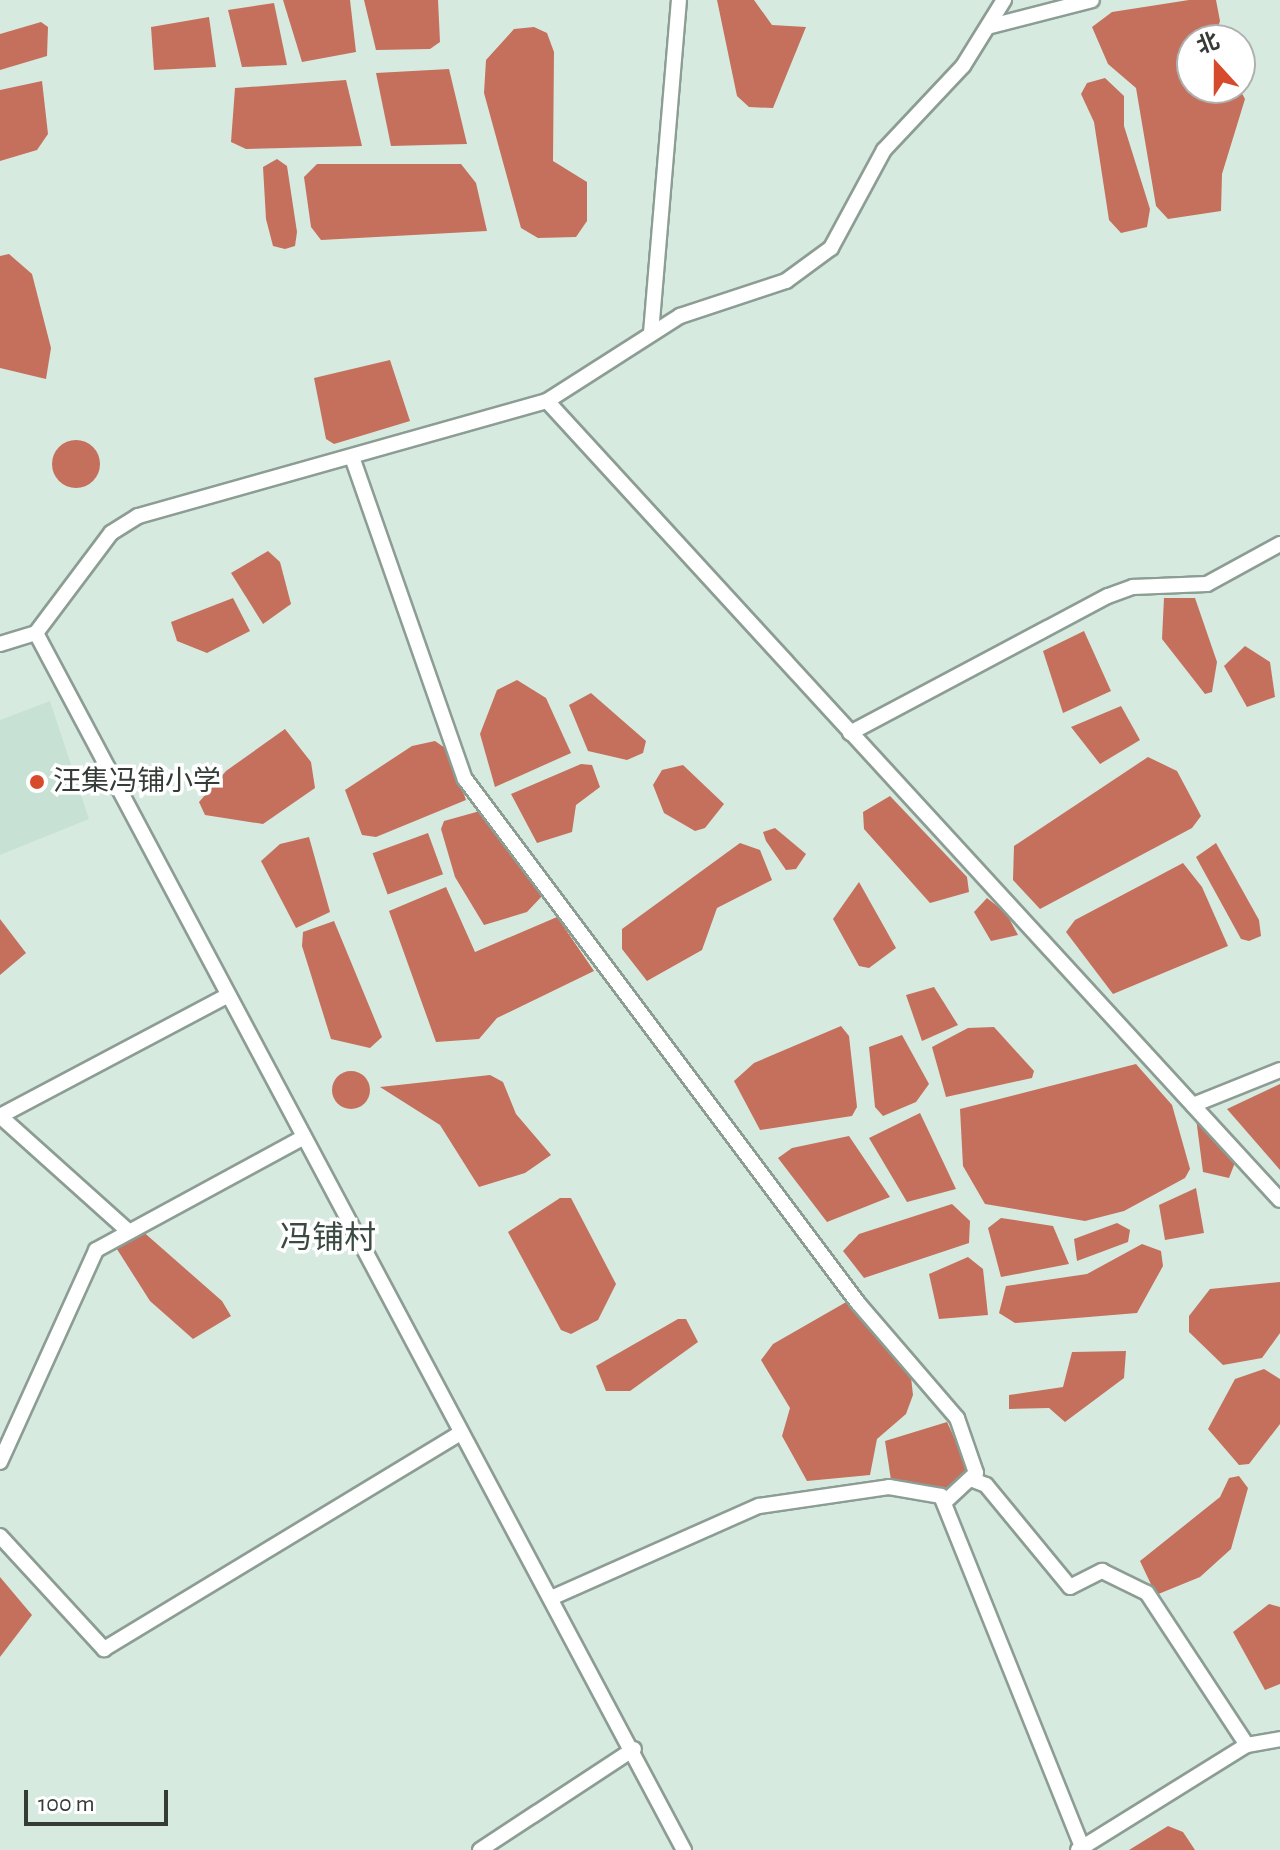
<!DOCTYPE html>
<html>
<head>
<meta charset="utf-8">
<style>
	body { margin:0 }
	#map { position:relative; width:1280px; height:1850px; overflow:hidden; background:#d7eae0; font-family:"Alegreya Sans","Noto Sans SC",sans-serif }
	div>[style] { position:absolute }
	.built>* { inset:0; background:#c7e2d4 }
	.water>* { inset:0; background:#c4705c; transform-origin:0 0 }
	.round { border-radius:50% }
	.roads { filter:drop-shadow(2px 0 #8c9d94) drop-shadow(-2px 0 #8c9d94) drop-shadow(0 2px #8c9d94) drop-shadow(0 -2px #8c9d94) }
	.minor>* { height:14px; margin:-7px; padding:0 7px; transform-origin:7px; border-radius:7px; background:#fff }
	.dots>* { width:22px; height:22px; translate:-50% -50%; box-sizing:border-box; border:4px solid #fff; border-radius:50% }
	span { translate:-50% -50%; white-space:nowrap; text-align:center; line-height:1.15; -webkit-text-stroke:7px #fff; paint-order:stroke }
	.poi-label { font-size:28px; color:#353c38 }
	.left { translate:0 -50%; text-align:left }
	.quarter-label { font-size:32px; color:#3a4941 }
	.north { position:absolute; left:1176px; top:24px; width:80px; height:80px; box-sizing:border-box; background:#fff; border:2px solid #aeb1af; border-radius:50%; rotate:339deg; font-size:22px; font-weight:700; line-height:32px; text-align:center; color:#353c38 }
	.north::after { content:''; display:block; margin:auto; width:28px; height:36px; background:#d64b2b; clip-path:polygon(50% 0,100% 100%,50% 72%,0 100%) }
	.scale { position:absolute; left:24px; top:1790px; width:144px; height:36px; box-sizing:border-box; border:4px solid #353c38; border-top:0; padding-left:10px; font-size:24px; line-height:28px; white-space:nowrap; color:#353c38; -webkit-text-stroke:6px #fff; paint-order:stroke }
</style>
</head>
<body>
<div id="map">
	<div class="built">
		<i style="clip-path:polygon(50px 701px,89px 819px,0 855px,0 720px)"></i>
	</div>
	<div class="water">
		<i style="clip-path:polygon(283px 0,350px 0,356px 52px,302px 62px)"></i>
		<i style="clip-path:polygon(364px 0,438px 0,440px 42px,430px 49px,376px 50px)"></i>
		<i style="clip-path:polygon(717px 0,754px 0,772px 25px,806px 27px,773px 108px,749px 107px,737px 96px)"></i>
		<i style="clip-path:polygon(1189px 0,1216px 0,1220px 21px,1214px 40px,1192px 40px,1192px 88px,1239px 88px,1245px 99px,1222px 174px,1221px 211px,1168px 219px,1156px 206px,1136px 88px,1108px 64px,1092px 27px,1112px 12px)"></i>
		<i style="clip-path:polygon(274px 3px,287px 65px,242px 67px,228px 10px)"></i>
		<i style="clip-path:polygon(209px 17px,216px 67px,154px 70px,151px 27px)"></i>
		<i style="clip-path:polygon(41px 22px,48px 27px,47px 56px,0 70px,0 34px)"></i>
		<i style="clip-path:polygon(534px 27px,547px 33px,554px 52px,553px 161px,587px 182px,587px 221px,576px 237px,538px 238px,521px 228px,484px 93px,486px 60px,514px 29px)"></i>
		<i style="clip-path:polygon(449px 69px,467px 144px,391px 146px,376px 73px)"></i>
		<i style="clip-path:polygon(1105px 78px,1124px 96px,1124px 126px,1150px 209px,1147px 227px,1121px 233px,1109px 220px,1094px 122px,1081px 94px,1087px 83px)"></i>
		<i style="clip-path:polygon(346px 80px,362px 146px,246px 149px,231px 142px,235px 88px)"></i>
		<i style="clip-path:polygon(42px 81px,48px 134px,37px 150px,0 161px,0 90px)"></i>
		<i style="clip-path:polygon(277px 159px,287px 166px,297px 232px,295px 246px,285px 249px,273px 246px,266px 219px,263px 167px)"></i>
		<i style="clip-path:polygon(317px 164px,461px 164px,476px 183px,487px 231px,321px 240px,311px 227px,304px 177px)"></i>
		<i style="clip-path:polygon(9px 254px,32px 274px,51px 348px,46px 379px,0 368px,0 256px)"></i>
		<i style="clip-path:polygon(390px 360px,410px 421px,334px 444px,326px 439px,314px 378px)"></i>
		<i class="round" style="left:52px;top:440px;width:48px;height:48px"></i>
		<i style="clip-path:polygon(268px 551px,280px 562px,291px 604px,263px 624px,231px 573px)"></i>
		<i style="clip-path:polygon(233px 598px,250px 631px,207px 653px,177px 641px,171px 622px)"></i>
		<i style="clip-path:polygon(1164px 598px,1195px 598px,1217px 662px,1212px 692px,1205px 694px,1162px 639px)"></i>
		<i style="clip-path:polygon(1084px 631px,1111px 691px,1063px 713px,1043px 651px)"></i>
		<i style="clip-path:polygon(1245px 646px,1270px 662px,1275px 697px,1247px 707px,1224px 666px)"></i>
		<i style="clip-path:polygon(517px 680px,546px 698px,571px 753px,495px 787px,480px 734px,497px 690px)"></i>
		<i style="clip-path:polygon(591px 693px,646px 741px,643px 753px,627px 760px,588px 751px,569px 705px)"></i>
		<i style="clip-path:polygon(1121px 706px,1140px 740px,1100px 764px,1071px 727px)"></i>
		<i style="clip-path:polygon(285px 729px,311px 762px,315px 788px,263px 824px,205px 815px,199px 802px,226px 771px)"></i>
		<i style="clip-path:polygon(435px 741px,448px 750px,466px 800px,376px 837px,362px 835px,345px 790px,412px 746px)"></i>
		<i style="clip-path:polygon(1148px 757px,1177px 771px,1201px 816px,1192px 828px,1040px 909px,1013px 880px,1014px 846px)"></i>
		<i style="clip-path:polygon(581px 764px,592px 765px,600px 787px,576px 805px,572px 832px,537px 843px,511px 794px)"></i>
		<i style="clip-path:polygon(683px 765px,724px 804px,705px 828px,695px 831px,664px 813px,653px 785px,662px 770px)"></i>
		<i style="clip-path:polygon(890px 796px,967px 877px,969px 892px,930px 903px,864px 829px,863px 812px)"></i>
		<i style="clip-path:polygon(480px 811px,543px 895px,527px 912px,484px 925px,455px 877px,441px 829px,444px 821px)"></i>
		<i style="clip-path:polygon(775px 828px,806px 854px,796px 869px,786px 870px,766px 841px,763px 832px)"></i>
		<i style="left:428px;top:833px;width:44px;height:59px;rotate:70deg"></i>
		<i style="clip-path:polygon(309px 837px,330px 912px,296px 928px,261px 861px,280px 844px)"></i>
		<i style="clip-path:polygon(740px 843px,760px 850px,772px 880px,717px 908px,702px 950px,647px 981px,622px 949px,622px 929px)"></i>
		<i style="clip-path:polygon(1216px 843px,1259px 920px,1261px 936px,1249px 941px,1241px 939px,1196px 857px)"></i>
		<i style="clip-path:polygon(1183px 863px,1202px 887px,1228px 946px,1113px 994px,1066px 932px,1075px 920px)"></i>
		<i style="clip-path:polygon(859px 882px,896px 948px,869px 968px,859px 966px,833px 919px)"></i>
		<i style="clip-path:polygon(446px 887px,475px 952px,557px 917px,594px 971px,497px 1018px,479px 1039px,436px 1042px,389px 911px)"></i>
		<i style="clip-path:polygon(987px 898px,1006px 913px,1018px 935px,991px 941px,974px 912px)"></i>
		<i style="clip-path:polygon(0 919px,26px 953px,0 975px)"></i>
		<i style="clip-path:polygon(334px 921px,382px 1037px,370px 1048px,331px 1039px,302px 946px,303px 932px)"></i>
		<i style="clip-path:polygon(934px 987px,958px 1025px,922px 1041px,906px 995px)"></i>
		<i style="clip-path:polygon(841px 1026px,849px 1036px,857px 1107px,852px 1116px,760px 1130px,734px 1081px,754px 1063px)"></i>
		<i style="clip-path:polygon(994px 1027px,1034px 1071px,1032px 1078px,946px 1097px,932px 1047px,968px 1028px)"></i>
		<i style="clip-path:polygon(902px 1035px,929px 1084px,916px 1102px,883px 1116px,875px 1107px,869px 1047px)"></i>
		<i style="clip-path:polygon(1136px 1064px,1172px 1105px,1190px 1169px,1185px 1178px,1124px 1211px,1085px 1221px,985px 1204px,963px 1166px,960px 1109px)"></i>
		<i class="round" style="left:332px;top:1071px;width:38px;height:38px"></i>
		<i style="clip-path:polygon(490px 1075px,503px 1082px,516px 1114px,551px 1155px,525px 1173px,479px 1187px,440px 1125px,380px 1087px)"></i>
		<i style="clip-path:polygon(1280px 1084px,1280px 1170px,1227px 1109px)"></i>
		<i style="clip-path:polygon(920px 1113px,956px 1189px,907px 1202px,869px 1138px)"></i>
		<i style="clip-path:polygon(1196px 1118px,1236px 1160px,1229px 1178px,1203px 1172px)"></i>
		<i style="clip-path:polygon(849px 1136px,890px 1197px,827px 1222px,778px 1158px,792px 1148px)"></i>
		<i style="clip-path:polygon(1196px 1188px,1204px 1233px,1165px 1240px,1159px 1205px)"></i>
		<i style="clip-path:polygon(560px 1198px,571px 1198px,616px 1284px,598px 1320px,571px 1334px,561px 1330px,508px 1232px)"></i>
		<i style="clip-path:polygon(952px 1204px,970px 1221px,969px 1243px,864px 1278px,843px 1251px,859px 1234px)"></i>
		<i style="clip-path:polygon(1001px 1218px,1053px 1226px,1069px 1264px,1001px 1277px,988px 1228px)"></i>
		<i style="clip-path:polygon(1117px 1223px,1130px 1230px,1128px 1242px,1077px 1261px,1074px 1239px)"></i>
		<i style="clip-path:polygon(140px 1229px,222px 1301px,231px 1316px,193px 1339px,150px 1301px,115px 1246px)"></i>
		<i style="clip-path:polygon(1142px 1244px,1161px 1251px,1163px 1266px,1137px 1313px,1015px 1323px,999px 1313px,1006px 1286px,1087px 1274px)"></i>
		<i style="clip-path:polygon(968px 1257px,983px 1269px,988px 1315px,939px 1319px,929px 1274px)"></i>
		<i style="clip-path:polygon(1280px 1282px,1280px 1333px,1262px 1358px,1223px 1365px,1189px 1332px,1189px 1316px,1210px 1289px)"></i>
		<i style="clip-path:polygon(848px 1301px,911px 1377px,913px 1395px,906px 1414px,877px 1439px,870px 1475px,807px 1481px,782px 1436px,790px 1408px,761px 1360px,773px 1344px)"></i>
		<i style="clip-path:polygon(678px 1319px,686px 1319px,698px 1342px,630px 1391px,606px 1391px,596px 1366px)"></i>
		<i style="clip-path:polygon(1126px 1351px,1124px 1378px,1065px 1422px,1049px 1408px,1009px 1409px,1009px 1395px,1063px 1387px,1072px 1352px)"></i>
		<i style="clip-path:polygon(1264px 1369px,1280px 1379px,1280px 1424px,1249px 1464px,1239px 1465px,1208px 1429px,1235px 1379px)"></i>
		<i style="clip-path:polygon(947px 1422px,970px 1472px,943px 1490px,891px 1480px,885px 1441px)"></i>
		<i style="clip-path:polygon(1229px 1478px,1239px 1476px,1248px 1488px,1231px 1549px,1200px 1577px,1156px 1595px,1140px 1561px,1220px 1497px)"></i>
		<i style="clip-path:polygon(0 1577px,32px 1615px,0 1657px)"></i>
		<i style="clip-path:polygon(1269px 1604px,1280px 1607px,1280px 1684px,1265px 1690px,1233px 1632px)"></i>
		<i style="clip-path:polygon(1168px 1826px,1183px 1832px,1195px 1850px,1129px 1850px)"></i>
	</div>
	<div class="roads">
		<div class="minor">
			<i style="left:991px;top:26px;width:104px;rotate:-14.4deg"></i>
			<i style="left:651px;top:333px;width:334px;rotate:-85.2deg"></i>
			<i style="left:547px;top:401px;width:1084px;rotate:47.47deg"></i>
			<i style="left:352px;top:457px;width:341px;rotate:70.7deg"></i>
			<i style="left:465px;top:779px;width:655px;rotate:53.13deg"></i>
			<i style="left:858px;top:1303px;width:152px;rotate:49.3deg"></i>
			<i style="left:957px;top:1418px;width:58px;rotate:70.9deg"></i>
			<i style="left:976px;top:1473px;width:41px;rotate:137deg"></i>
			<i style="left:36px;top:633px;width:125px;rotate:-53.1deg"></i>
			<i style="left:111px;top:533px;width:32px;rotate:-32deg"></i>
			<i style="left:138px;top:516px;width:425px;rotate:-15.7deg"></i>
			<i style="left:547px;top:401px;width:158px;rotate:-32.6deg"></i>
			<i style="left:680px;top:316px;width:112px;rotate:-18.3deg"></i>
			<i style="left:786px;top:281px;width:56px;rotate:-36.3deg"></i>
			<i style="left:831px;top:248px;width:111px;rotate:-61.6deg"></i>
			<i style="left:884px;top:150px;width:115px;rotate:-46.8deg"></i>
			<i style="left:963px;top:66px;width:78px;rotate:-58.2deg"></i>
			<i style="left:0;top:644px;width:38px;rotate:-17deg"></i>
			<i style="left:36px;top:633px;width:1379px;rotate:61.97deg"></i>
			<i style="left:850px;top:733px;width:292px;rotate:-28deg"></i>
			<i style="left:1108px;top:596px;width:27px;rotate:-20deg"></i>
			<i style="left:1133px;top:587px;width:74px;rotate:-2.3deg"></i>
			<i style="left:1207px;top:584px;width:83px;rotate:-28.7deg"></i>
			<i style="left:1193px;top:1105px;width:94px;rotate:-21.9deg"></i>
			<i style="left:0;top:1116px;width:257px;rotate:-27.9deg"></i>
			<i style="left:0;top:1116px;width:171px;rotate:41.9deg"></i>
			<i style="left:0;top:1462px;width:233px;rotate:-65.6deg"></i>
			<i style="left:96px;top:1250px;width:234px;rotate:-28.5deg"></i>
			<i style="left:973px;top:1480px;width:14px;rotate:21deg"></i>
			<i style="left:986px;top:1485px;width:132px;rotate:50.5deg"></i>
			<i style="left:1070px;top:1587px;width:36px;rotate:-27deg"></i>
			<i style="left:1102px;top:1571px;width:50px;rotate:26.1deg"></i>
			<i style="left:1147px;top:1593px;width:182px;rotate:56.7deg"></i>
			<i style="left:0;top:1536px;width:154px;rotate:47.4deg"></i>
			<i style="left:104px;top:1649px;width:417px;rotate:-31.2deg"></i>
			<i style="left:551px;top:1598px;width:227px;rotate:-23.9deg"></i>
			<i style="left:759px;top:1506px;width:131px;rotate:-8.3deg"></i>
			<i style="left:889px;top:1487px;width:53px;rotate:9.8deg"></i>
			<i style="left:941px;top:1496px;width:378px;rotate:68.1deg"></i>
			<i style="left:480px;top:1850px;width:184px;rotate:-33.3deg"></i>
			<i style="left:1078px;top:1850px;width:199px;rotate:-31.9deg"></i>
			<i style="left:1247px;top:1745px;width:34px;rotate:-10deg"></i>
		</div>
	</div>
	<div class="dots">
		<i style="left:37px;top:782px;background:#d64b2b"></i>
	</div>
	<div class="poi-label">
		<span class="left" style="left:53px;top:782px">汪集冯铺小学</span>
	</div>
	<div class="quarter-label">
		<span style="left:328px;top:1238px">冯铺村</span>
	</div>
	<div class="north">北</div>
	<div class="scale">100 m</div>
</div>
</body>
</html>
